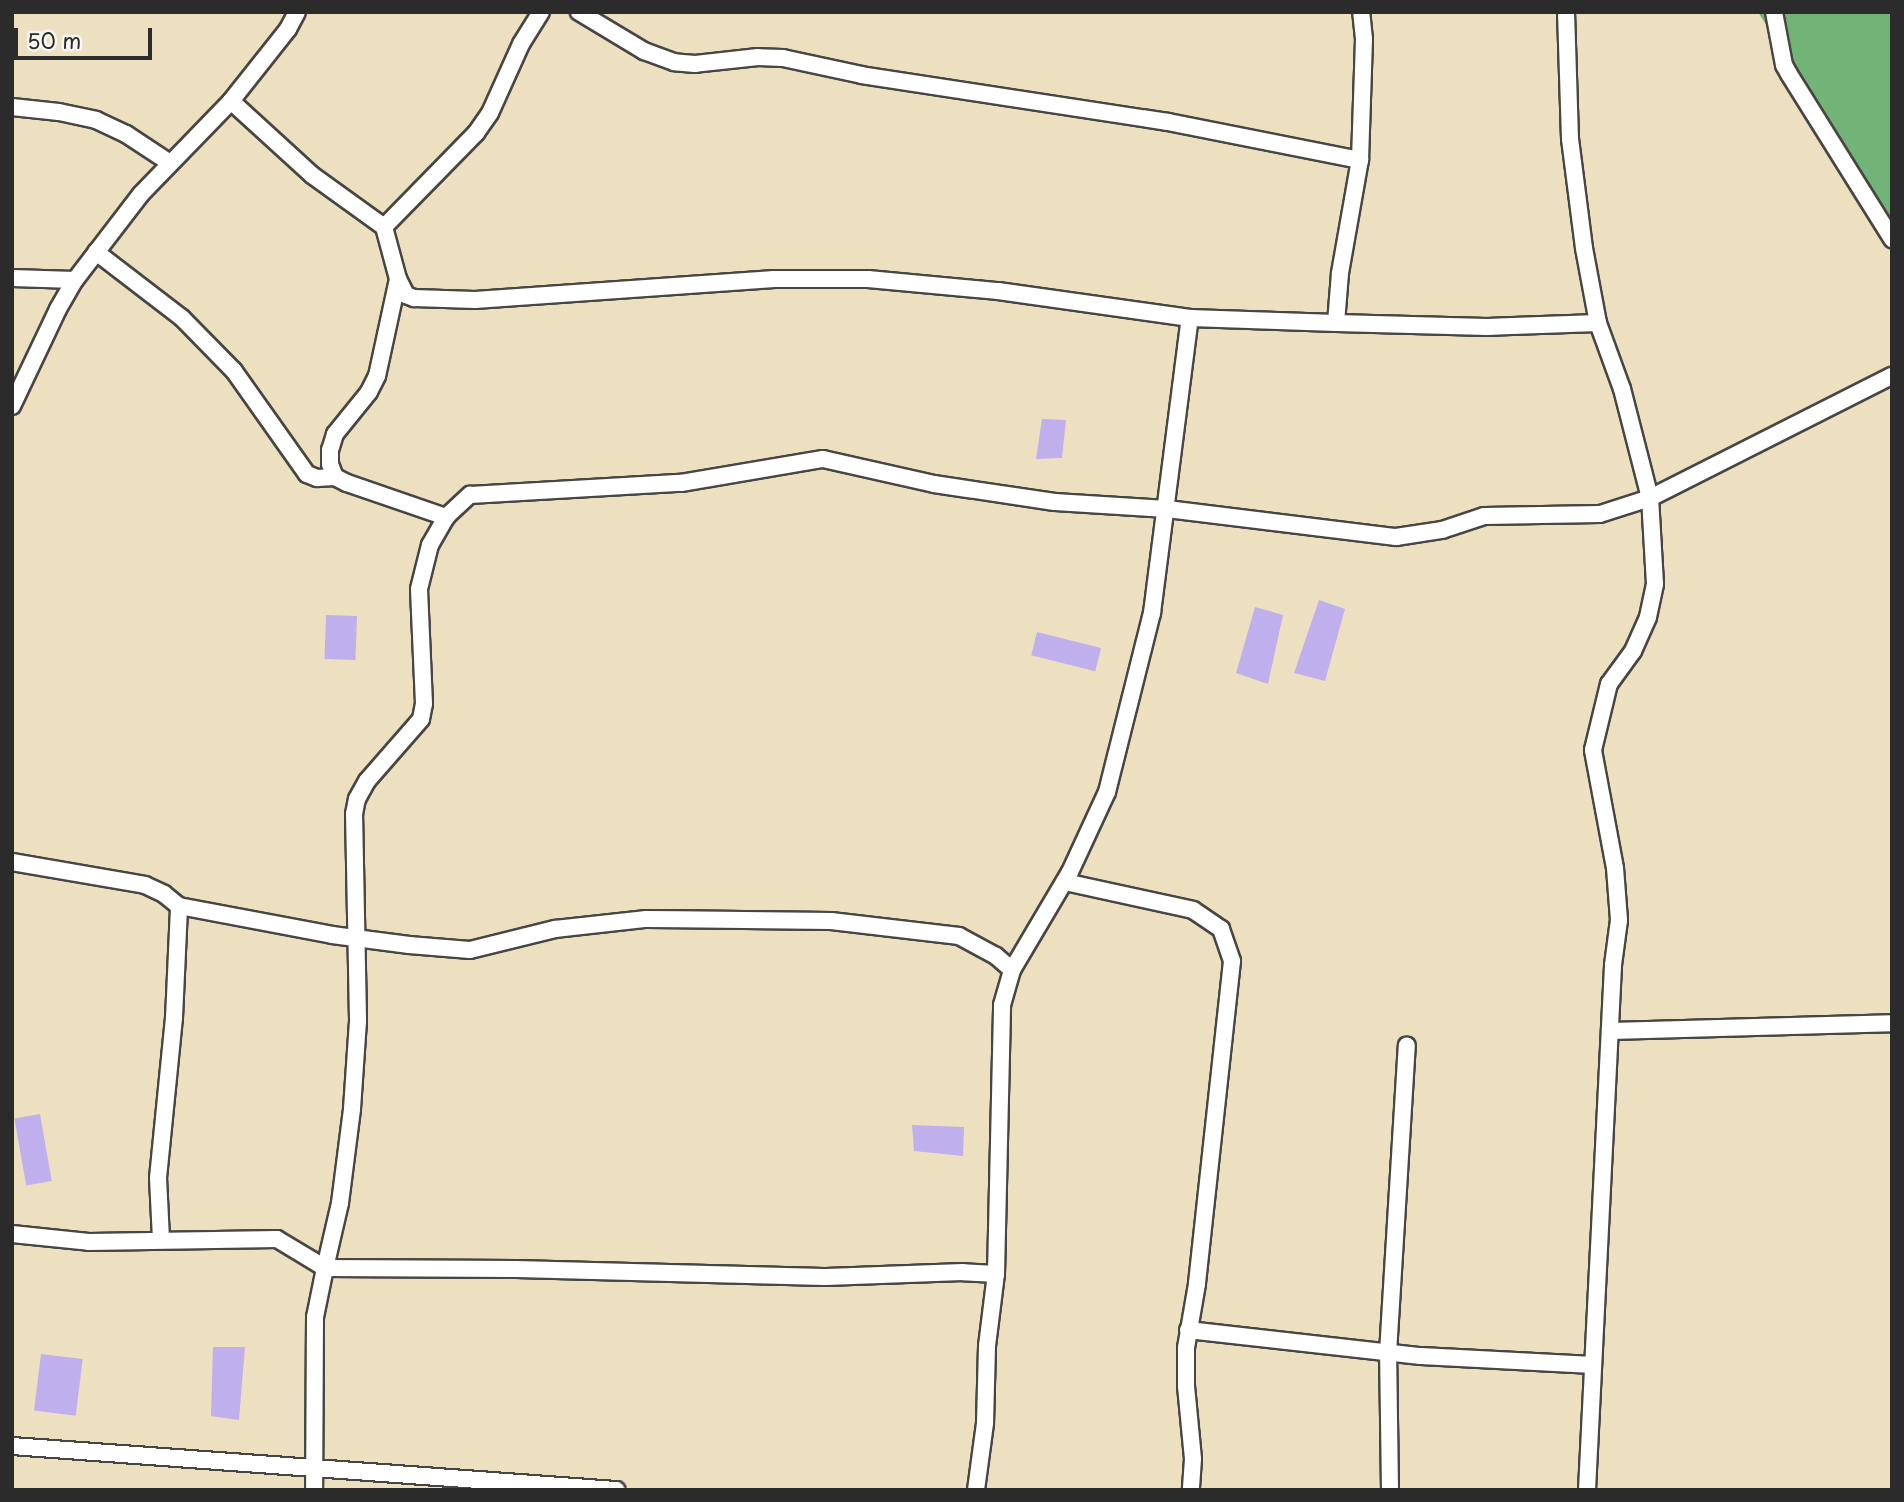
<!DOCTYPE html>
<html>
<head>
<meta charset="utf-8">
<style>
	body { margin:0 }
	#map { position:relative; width:1904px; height:1502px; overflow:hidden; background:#ede0c1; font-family:"Playpen Sans",sans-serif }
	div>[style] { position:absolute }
	.forest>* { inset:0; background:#72b477 }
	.building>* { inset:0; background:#bfafec; transform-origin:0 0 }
	.roads { filter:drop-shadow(2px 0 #484642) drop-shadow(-2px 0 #484642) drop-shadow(0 2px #484642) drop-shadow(0 -2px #484642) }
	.street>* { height:16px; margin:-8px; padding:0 8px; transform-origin:8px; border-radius:8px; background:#fff }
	span { translate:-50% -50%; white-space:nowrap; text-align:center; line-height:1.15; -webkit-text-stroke:5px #f6f6f2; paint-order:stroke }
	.frame { position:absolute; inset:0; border:14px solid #2b2b2b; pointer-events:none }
	.scale { position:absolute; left:14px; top:28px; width:138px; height:32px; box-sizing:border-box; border:4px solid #2b2b2b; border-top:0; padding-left:9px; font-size:21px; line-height:24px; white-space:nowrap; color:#2b2b2b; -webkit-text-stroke:5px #f6f6f2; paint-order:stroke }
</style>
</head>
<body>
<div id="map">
	<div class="forest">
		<i style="clip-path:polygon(1758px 12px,1892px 12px,1892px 227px)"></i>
	</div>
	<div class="building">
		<i style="clip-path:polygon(1042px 419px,1066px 420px,1062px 458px,1036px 459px)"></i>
		<i style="clip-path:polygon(1319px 600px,1345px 609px,1325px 681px,1294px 673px)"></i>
		<i style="clip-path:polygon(1255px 607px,1283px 615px,1268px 684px,1236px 673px)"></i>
		<i style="left:326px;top:615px;width:31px;height:44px;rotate:2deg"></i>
		<i style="left:1037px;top:632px;width:66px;height:24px;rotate:14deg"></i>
		<i style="left:40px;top:1114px;width:68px;height:26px;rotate:80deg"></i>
		<i style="clip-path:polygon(912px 1125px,964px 1127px,963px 1156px,914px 1151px)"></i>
		<i style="clip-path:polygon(213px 1347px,245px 1347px,239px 1420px,211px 1416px)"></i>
		<i style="left:41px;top:1354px;width:42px;height:57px;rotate:7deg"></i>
	</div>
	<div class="roads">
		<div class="street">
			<i style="left:1774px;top:12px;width:54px;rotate:79.3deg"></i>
			<i style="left:1784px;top:65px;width:10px;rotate:61deg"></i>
			<i style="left:1789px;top:74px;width:195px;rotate:58deg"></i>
			<i style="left:231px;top:101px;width:92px;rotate:-51.6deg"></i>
			<i style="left:288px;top:29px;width:19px;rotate:-62deg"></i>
			<i style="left:12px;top:107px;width:47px;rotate:6.1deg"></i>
			<i style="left:59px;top:112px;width:38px;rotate:12deg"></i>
			<i style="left:96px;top:120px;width:33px;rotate:25deg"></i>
			<i style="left:126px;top:134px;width:53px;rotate:33.4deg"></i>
			<i style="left:1360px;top:160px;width:121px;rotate:-88.1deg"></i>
			<i style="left:1364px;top:39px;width:27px;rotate:-96deg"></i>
			<i style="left:384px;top:227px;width:54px;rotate:74.9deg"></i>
			<i style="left:398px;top:279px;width:18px;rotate:63deg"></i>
			<i style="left:406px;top:295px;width:9px;rotate:21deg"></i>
			<i style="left:414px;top:298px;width:61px;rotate:1.9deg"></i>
			<i style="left:475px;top:300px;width:300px;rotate:-4deg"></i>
			<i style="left:774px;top:279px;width:94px"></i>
			<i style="left:868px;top:279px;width:131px;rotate:5.3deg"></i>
			<i style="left:998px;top:291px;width:194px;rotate:8deg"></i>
			<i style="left:1190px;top:318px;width:146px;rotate:2deg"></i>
			<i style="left:1336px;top:323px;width:50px;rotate:-85.4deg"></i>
			<i style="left:1340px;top:273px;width:115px;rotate:-80deg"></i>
			<i style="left:1360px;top:160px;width:196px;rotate:-168.8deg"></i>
			<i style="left:1168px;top:122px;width:310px;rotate:-171.3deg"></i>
			<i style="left:862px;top:75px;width:81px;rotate:-167.9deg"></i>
			<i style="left:783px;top:58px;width:25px;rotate:-178deg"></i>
			<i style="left:758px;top:57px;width:63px;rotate:173.7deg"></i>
			<i style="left:695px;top:64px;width:21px;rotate:-175deg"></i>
			<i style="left:674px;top:62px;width:32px;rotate:-160deg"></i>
			<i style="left:644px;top:51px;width:76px;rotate:-149deg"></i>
			<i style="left:96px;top:252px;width:108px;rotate:37.5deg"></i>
			<i style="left:182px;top:318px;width:74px;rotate:45.5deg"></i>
			<i style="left:234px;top:371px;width:126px;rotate:54.7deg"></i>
			<i style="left:307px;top:474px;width:11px;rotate:22deg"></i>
			<i style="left:317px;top:478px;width:18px;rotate:-3deg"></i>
			<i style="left:12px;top:278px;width:63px;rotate:1.8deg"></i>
			<i style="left:398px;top:279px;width:99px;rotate:102.2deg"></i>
			<i style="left:377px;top:376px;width:18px;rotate:117deg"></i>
			<i style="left:369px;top:392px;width:54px;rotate:129deg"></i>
			<i style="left:335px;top:434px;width:17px;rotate:107deg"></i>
			<i style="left:330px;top:450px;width:14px;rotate:90deg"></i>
			<i style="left:330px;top:464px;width:14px;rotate:69deg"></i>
			<i style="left:335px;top:477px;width:13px;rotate:27deg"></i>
			<i style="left:347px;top:483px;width:105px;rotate:19deg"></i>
			<i style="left:1336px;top:323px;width:151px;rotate:1.5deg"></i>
			<i style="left:1487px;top:327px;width:111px;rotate:-2.1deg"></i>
			<i style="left:12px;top:406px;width:107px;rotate:-64.6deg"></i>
			<i style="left:58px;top:309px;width:34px;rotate:-60deg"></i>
			<i style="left:75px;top:280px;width:108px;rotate:-52.5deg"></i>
			<i style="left:141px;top:194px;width:129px;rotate:-45.9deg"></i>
			<i style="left:231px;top:101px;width:110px;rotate:42.4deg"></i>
			<i style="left:312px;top:175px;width:89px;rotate:35.8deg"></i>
			<i style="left:384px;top:227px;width:132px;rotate:-45.6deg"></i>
			<i style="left:476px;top:133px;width:24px;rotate:-55deg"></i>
			<i style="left:490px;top:113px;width:76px;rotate:-65.8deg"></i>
			<i style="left:521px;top:44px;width:38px;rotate:-58deg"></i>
			<i style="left:12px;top:862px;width:135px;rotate:9.8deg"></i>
			<i style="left:145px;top:885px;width:21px;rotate:25deg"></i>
			<i style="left:164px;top:894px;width:19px;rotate:39deg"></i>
			<i style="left:179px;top:906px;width:156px;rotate:10.7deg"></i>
			<i style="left:332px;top:935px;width:78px;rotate:7.4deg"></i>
			<i style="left:409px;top:945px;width:61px;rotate:4.7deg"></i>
			<i style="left:470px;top:950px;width:88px;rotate:-13.9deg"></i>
			<i style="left:555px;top:929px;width:92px;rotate:-6.3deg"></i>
			<i style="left:646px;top:919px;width:185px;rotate:0.6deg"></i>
			<i style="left:831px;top:921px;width:129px;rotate:6.7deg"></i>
			<i style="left:959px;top:936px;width:42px;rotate:28.4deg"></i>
			<i style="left:996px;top:956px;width:21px;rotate:41deg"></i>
			<i style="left:1065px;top:882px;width:131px;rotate:12.3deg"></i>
			<i style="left:1193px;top:910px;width:34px;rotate:34deg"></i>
			<i style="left:1221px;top:929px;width:34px;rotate:71deg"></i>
			<i style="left:1232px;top:961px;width:325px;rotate:96.2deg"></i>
			<i style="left:1197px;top:1284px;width:65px;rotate:99.8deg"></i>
			<i style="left:1186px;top:1348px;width:38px;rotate:90deg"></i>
			<i style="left:1186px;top:1386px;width:73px;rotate:84.5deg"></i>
			<i style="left:1193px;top:1459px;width:31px;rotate:94deg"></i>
			<i style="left:1610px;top:1031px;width:282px;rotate:-1.6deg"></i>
			<i style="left:12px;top:1234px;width:77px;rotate:5.9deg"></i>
			<i style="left:89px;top:1242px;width:188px;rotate:-0.9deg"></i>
			<i style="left:277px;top:1239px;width:56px;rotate:31.1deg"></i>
			<i style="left:325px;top:1268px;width:50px;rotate:101.5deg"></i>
			<i style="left:315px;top:1317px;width:173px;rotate:90.3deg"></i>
			<i style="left:161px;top:1239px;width:61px;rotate:-92.8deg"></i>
			<i style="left:158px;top:1178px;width:161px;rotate:-84.3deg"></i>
			<i style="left:174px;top:1018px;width:112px;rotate:-87.4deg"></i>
			<i style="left:996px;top:1274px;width:33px;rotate:-177deg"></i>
			<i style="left:963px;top:1272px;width:139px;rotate:177.9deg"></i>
			<i style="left:824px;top:1277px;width:308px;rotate:-178.5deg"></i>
			<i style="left:516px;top:1269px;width:191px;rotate:-179.7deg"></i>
			<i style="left:325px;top:1268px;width:67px;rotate:-77deg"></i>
			<i style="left:340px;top:1203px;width:95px;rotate:-82.7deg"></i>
			<i style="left:352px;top:1109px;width:89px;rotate:-86.1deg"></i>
			<i style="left:358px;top:1020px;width:206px;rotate:-91.1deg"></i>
			<i style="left:354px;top:814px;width:15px;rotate:-79deg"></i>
			<i style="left:357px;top:799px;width:21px;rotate:-61deg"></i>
			<i style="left:367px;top:781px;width:82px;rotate:-48.9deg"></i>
			<i style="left:421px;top:719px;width:15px;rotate:-79deg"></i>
			<i style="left:424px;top:704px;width:115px;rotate:-92.5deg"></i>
			<i style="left:419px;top:589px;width:45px;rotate:-76deg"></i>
			<i style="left:430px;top:545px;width:32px;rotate:-60deg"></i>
			<i style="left:446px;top:517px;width:33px;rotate:-43deg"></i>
			<i style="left:470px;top:495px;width:211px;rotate:-3.3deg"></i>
			<i style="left:681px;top:483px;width:144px;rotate:-9.6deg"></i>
			<i style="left:823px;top:459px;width:114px;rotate:12.7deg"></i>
			<i style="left:934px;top:484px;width:122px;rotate:8.5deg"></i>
			<i style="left:1055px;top:502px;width:112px;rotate:3.6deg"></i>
			<i style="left:1167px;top:509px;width:231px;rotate:7deg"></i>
			<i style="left:1396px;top:537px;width:47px;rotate:-8.7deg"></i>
			<i style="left:1442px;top:530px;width:44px;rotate:-18.4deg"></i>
			<i style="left:1484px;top:516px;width:116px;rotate:-1deg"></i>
			<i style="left:1600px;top:514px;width:52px;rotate:-17.7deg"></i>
			<i style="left:1650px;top:498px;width:113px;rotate:-104.4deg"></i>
			<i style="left:1622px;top:389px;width:70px;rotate:-110deg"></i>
			<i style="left:1598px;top:323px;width:76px;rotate:-100.6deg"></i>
			<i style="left:1584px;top:248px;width:110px;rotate:-97.3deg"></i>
			<i style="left:1570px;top:139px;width:127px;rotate:-91.8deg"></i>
			<i style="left:1188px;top:1330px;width:234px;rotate:6.4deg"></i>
			<i style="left:1421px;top:1356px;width:172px;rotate:3deg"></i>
			<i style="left:12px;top:1446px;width:606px;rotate:4.17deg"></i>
			<i style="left:976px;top:1490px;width:68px;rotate:-82.3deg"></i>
			<i style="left:985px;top:1423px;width:77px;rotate:-88.5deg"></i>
			<i style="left:987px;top:1346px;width:73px;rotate:-82.9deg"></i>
			<i style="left:996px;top:1274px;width:269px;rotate:-88.7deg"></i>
			<i style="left:1002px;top:1005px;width:36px;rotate:-74deg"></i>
			<i style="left:1012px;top:970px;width:114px;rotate:-59.4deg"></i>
			<i style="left:1070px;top:872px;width:88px;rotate:-65.2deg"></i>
			<i style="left:1107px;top:792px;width:185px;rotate:-75.9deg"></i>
			<i style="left:1152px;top:613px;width:297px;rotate:-82.7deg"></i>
			<i style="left:1390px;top:1490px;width:137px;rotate:-90.8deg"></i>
			<i style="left:1388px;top:1353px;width:308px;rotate:-86.5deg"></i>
			<i style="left:1587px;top:1490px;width:526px;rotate:-87.16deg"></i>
			<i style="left:1613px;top:965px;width:45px;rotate:-82.4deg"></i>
			<i style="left:1619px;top:920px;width:52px;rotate:-94.4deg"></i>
			<i style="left:1615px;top:868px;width:120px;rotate:-100.6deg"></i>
			<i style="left:1593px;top:750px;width:68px;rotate:-76.4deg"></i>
			<i style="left:1609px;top:684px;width:41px;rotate:-54deg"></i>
			<i style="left:1633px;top:651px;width:37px;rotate:-66deg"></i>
			<i style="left:1648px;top:617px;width:34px;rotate:-78deg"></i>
			<i style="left:1655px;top:584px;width:86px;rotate:-93.3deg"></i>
			<i style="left:1650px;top:498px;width:271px;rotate:-26.8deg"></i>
		</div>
	</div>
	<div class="frame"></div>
	<div class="scale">50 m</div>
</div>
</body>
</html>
